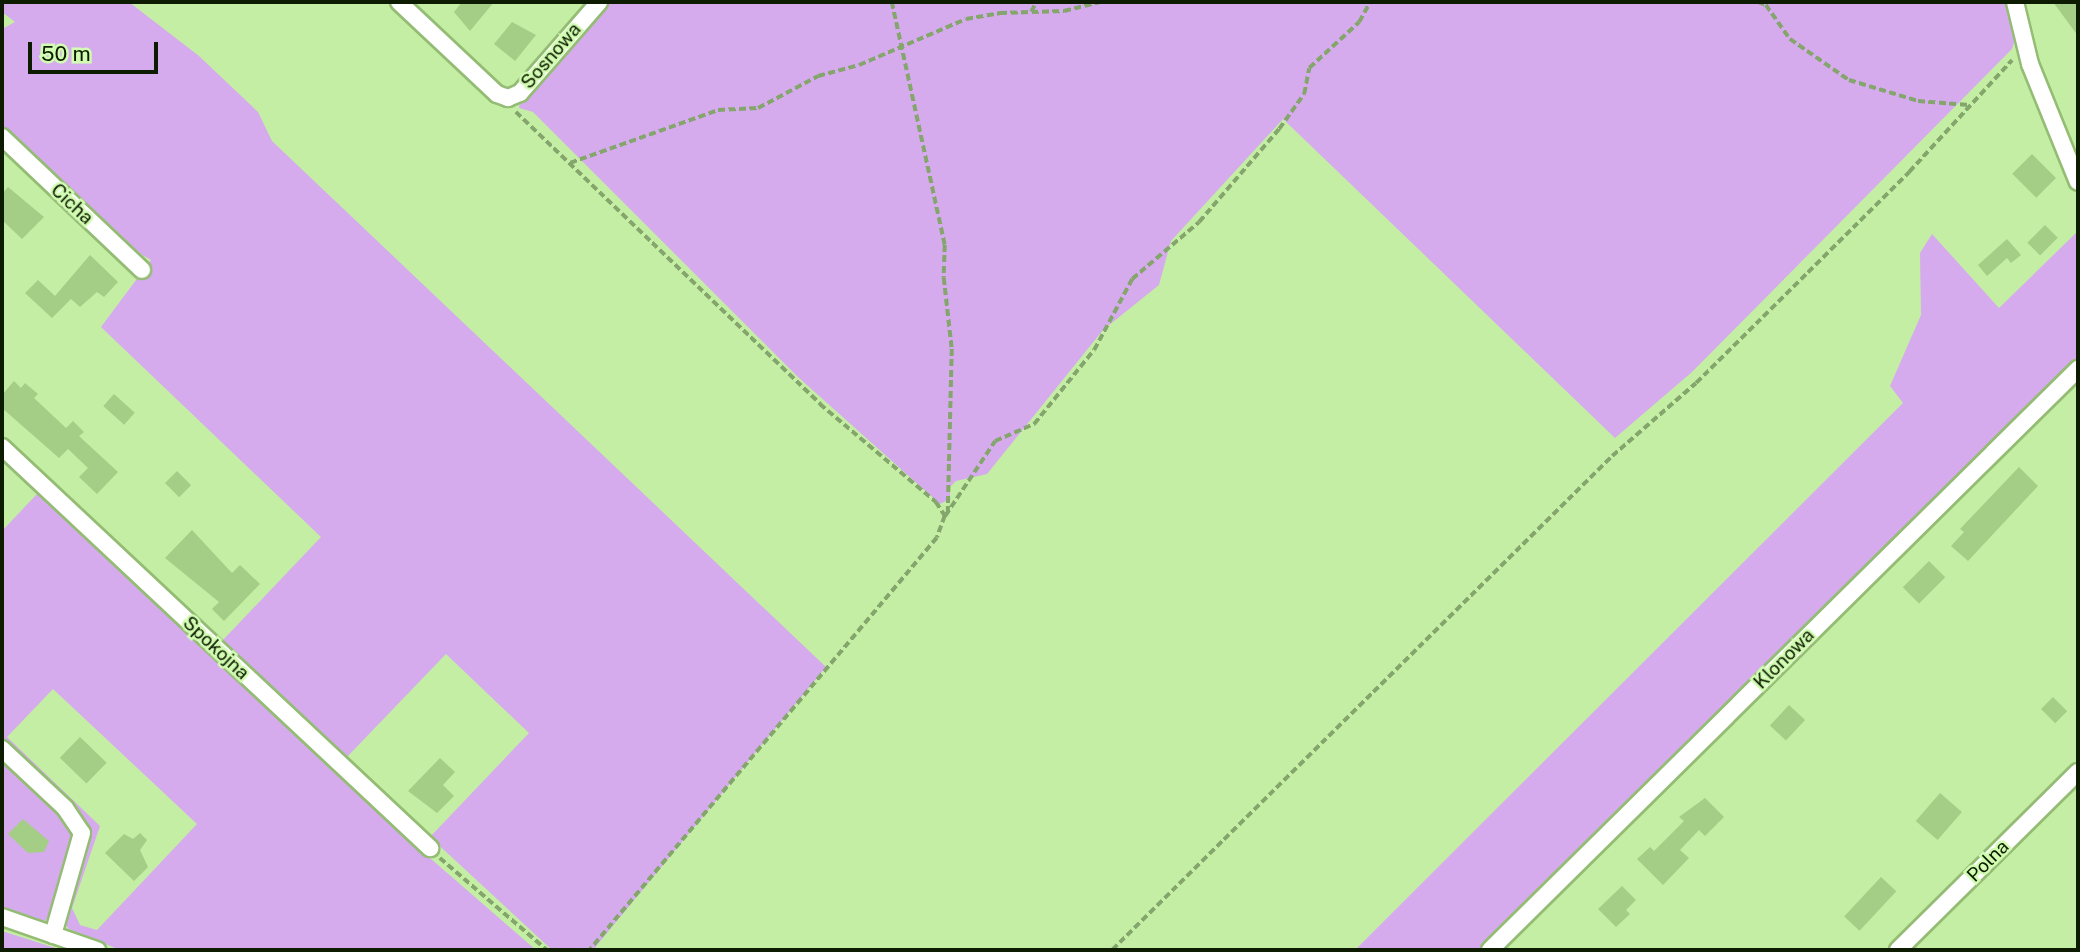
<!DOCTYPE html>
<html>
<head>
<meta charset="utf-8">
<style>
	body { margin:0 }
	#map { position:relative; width:2080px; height:952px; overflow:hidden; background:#c4eea4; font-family:"Public Sans",sans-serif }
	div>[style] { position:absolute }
	.green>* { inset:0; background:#d5abee }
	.building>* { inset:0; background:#a4cd85; transform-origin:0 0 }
	.path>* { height:3.5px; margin-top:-1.75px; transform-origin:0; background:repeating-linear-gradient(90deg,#84a56b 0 7px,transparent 0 10.5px) }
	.roads { filter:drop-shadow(2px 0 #94bc74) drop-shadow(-2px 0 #94bc74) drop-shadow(0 2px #94bc74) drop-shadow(0 -2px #94bc74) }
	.minor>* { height:16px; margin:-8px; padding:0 8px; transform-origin:8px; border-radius:8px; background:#fff }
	span { translate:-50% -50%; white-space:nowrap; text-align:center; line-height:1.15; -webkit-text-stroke:5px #d1fcb1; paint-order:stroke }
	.street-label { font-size:19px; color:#0d1c01 }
	.frame { position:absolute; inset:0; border:4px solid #0d1c01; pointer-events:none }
	.scale { position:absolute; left:28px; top:42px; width:130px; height:32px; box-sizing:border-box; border:4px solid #0d1c01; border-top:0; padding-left:9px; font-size:21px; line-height:24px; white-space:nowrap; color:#0d1c01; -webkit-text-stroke:5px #d1fcb1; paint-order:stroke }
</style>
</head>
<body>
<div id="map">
	<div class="green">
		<i style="clip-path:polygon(2px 2px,129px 2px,199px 56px,258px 112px,272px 141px,826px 667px,593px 950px,552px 950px,430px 837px,529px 733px,446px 654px,346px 758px,222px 641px,321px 537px,101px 327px,151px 260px,132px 249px,2px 126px,2px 29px,15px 22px,2px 12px)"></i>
		<i style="clip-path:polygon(607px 2px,2005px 2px,2016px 36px,2012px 49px,1692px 372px,1615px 438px,1283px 119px,1171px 241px,1159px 285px,1103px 330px,987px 474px,956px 481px,950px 487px,950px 499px,940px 504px,798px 377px,533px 112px,519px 108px,520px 101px)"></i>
		<i style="clip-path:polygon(2078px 231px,2078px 358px,1907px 529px,1482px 950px,1355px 950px,1903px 403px,1890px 386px,1921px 315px,1920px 253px,1932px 234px,1999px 308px)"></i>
		<i style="clip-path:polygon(evenodd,37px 494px,377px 812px,536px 950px,120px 950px,69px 929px,64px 923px,68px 905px,85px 851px,83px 822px,2px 741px,2px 531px,37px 494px,53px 689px,197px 824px,97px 930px,80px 925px,72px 908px,100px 826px,7px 737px,53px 689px)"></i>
		<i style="clip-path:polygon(2px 755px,71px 825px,74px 841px,54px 908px,45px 921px,2px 911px)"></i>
		<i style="clip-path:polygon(2px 931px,62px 950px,2px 950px)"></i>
	</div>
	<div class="building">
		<i style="clip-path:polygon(462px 2px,494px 2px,470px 31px,454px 12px)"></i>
		<i style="clip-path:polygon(2053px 2px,2078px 2px,2078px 36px)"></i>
		<i style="clip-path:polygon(512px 22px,536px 35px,515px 61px,494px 44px)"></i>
		<i style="left:2032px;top:154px;width:34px;height:28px;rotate:45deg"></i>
		<i style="clip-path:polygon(8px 187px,44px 217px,22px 239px,2px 220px,2px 194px)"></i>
		<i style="left:2045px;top:225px;width:18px;height:25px;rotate:45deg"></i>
		<i style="clip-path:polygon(2007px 239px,2021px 255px,2011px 263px,2007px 258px,1987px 276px,1978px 265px)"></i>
		<i style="clip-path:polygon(90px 255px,118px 282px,104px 297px,97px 292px,80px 307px,71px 299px,52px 318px,25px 293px,38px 280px,55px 296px)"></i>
		<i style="clip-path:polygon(14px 381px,21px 388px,25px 383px,38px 394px,34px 398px,66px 428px,73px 421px,84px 432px,79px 436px,118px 472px,97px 494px,79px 477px,88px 468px,68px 449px,59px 458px,2px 408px,2px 395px)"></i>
		<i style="left:114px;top:394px;width:28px;height:16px;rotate:42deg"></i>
		<i style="clip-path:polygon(2019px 467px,2038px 486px,1968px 561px,1951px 546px,1964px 532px,1960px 529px)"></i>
		<i style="left:177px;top:471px;width:20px;height:17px;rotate:45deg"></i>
		<i style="clip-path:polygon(192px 530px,232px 573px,240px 565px,260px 584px,224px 621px,212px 609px,219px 602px,165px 558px)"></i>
		<i style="left:1929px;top:561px;width:23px;height:37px;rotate:45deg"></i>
		<i style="left:2053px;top:697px;width:20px;height:17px;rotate:45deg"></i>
		<i style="left:1789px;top:705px;width:22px;height:28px;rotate:43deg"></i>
		<i style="left:80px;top:737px;width:37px;height:29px;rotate:44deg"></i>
		<i style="clip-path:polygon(440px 758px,455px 772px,443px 785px,454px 796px,437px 813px,408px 791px)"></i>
		<i style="left:1940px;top:793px;width:29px;height:37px;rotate:41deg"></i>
		<i style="clip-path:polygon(1705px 798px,1724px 817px,1705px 836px,1699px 830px,1680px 850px,1689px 858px,1663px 885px,1637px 859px,1650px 847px,1654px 851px,1684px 821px,1679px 817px)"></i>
		<i style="clip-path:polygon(23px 819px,49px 841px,44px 852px,28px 853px,8px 834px)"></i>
		<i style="clip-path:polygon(140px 833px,147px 840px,140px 850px,148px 867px,134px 881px,105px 853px,124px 834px,133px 839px)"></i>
		<i style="left:1881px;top:877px;width:21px;height:54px;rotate:43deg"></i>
		<i style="clip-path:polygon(1622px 886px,1636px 900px,1626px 910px,1630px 914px,1616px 927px,1598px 909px)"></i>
	</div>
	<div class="path">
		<i style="left:892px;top:2px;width:249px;rotate:77.7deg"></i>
		<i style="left:945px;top:245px;width:33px;rotate:92deg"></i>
		<i style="left:944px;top:278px;width:71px;rotate:83.6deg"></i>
		<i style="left:952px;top:349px;width:162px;rotate:91.4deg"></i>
		<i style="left:1710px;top:2px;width:23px"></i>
		<i style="left:1758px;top:2px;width:9px;rotate:21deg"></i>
		<i style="left:1766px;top:5px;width:42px;rotate:54.8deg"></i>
		<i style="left:1790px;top:39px;width:72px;rotate:34.8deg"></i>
		<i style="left:1849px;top:80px;width:72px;rotate:16.9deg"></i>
		<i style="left:1918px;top:101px;width:51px;rotate:4.5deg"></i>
		<i style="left:1031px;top:12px;width:11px;rotate:-63deg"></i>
		<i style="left:516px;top:112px;width:422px;rotate:43.8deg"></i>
		<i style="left:820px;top:404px;width:152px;rotate:40.2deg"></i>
		<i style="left:936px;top:502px;width:17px;rotate:57deg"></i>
		<i style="left:945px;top:516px;width:23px;rotate:110deg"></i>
		<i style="left:937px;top:538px;width:539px;rotate:130.11deg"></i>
		<i style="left:570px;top:163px;width:157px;rotate:-19.7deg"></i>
		<i style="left:718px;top:110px;width:40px;rotate:-2.9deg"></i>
		<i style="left:758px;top:108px;width:68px;rotate:-28.1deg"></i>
		<i style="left:818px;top:76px;width:42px;rotate:-15deg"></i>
		<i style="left:859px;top:65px;width:116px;rotate:-23.3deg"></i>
		<i style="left:966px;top:19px;width:35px;rotate:-10deg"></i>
		<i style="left:1000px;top:13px;width:64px;rotate:-1.8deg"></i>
		<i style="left:1064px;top:11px;width:37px;rotate:-14deg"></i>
		<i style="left:945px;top:516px;width:90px;rotate:-56.3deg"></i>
		<i style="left:995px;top:441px;width:43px;rotate:-23.6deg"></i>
		<i style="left:1034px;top:424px;width:95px;rotate:-51deg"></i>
		<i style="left:1094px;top:350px;width:81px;rotate:-61.8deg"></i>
		<i style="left:1132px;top:279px;width:88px;rotate:-40.4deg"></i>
		<i style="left:1199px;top:222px;width:123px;rotate:-49.3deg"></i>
		<i style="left:1279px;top:129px;width:43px;rotate:-54.5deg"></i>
		<i style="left:1304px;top:94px;width:26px;rotate:-79deg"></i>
		<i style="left:1309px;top:68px;width:68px;rotate:-42.6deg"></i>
		<i style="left:1359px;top:22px;width:23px;rotate:-61deg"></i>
		<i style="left:440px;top:858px;width:141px;rotate:40.7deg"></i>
		<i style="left:1112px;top:950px;width:703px;rotate:-44.65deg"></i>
		<i style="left:1612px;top:456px;width:111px;rotate:-41deg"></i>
		<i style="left:1696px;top:383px;width:300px;rotate:-44.7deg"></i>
		<i style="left:1909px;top:172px;width:152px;rotate:-47.4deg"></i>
	</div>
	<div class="roads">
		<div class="minor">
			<i style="left:399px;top:2px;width:134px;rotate:43.2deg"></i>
			<i style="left:497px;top:94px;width:12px;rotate:20deg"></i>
			<i style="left:508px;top:98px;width:13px;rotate:-23deg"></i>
			<i style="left:520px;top:93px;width:121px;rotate:-49deg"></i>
			<i style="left:2015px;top:2px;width:64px;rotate:76.4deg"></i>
			<i style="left:2030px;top:64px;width:127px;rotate:67.9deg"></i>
			<i style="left:2px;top:137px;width:193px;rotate:43.5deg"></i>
			<i style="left:2px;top:447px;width:587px;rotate:43.13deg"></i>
			<i style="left:2px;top:749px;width:86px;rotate:43.1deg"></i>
			<i style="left:65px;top:808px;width:30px;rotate:56deg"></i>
			<i style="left:82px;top:833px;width:106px;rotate:105.9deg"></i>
			<i style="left:2px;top:917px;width:101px;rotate:19.2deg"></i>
			<i style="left:1490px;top:950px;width:827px;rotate:-44.66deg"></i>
			<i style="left:1898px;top:950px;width:253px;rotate:-44.7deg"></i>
		</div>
	</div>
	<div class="street-label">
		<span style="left:551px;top:56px;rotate:-49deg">Sosnowa</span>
		<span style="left:72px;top:204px;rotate:43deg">Cicha</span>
		<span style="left:216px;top:648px;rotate:43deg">Spokojna</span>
		<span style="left:1784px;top:659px;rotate:-45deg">Klonowa</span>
		<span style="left:1988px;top:861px;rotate:-45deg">Polna</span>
	</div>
	<div class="frame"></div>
	<div class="scale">50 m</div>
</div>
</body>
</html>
